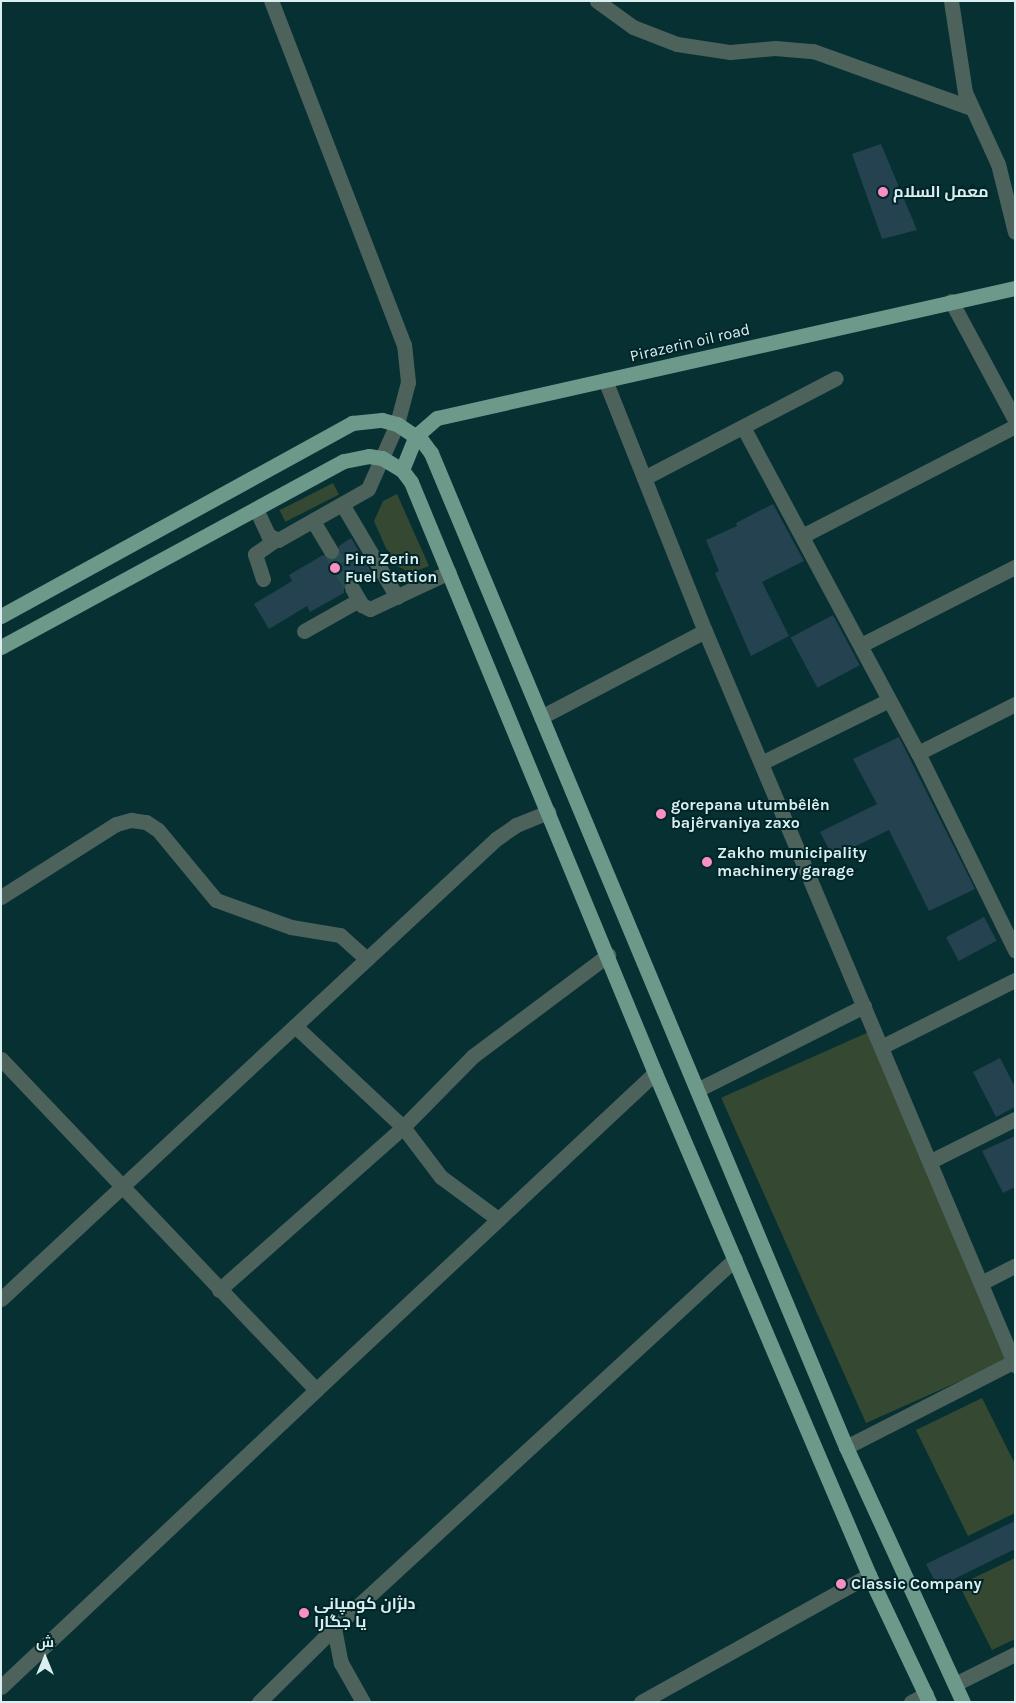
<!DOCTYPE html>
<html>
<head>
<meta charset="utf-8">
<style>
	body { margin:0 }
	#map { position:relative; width:1016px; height:1703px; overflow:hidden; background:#073033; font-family:Karla,Cairo,sans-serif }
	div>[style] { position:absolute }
	.green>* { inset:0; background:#344832; transform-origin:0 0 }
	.building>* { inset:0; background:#254251; transform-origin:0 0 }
	.minor-tunnel>* { height:15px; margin-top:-7.5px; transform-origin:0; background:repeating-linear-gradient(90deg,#274d50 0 15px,transparent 0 23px) }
	.minor>* { height:15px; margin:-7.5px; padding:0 7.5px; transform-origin:7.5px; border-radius:7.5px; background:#4d625b }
	.major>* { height:15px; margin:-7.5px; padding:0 7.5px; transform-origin:7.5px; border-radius:7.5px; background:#6d998b }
	.dots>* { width:14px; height:14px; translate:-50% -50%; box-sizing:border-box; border:2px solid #002629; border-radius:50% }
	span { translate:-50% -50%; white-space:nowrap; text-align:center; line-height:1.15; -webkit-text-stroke:4px #002629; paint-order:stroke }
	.poi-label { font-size:16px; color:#dbeff1; font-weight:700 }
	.left { translate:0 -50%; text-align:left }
	.street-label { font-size:16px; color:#dbeff1 }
	.frame { position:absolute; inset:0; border:2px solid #dbeff1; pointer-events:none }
	.north { position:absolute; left:20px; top:1633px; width:50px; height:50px; -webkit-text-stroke:4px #002629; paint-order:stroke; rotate:0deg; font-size:14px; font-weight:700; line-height:20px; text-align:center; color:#dbeff1 }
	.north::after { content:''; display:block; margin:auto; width:18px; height:22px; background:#dbeff1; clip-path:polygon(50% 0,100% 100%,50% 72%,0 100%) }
</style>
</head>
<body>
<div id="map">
	<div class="green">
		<i style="left:333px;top:483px;width:13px;height:60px;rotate:63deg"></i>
		<i style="clip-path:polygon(397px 494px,429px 566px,411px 573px,393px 564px,374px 521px,383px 501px)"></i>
		<i style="left:871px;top:1031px;width:356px;height:164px;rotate:66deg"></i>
		<i style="clip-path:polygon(982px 1398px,1015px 1464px,1015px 1513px,968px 1536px,916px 1430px)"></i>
		<i style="clip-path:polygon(1015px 1558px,1015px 1639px,992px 1650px,959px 1585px)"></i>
	</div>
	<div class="building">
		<i style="clip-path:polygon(881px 144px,917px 230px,882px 239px,852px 154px)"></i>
		<i style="clip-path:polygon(773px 504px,804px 561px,762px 582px,789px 636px,751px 656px,715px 573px,719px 571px,706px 540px,737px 526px,736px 523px)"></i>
		<i style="clip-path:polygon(351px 538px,373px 575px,360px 583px,348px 580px,344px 584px,344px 593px,310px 612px,307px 606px,269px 629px,254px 604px,292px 581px,289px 575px,323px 555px,331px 560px,336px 559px,339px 546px)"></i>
		<i style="left:833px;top:615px;width:57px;height:48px;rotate:62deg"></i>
		<i style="clip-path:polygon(899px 737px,975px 889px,929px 911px,889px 830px,833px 857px,820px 832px,877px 804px,853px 759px)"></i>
		<i style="left:984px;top:917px;width:27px;height:43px;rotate:62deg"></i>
		<i style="clip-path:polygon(1000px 1058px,1015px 1087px,1015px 1107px,996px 1117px,973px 1072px)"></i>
		<i style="clip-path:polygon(1015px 1136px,1015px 1187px,1003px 1193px,982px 1151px)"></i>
		<i style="clip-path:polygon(1015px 1521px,1015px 1549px,938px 1587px,926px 1564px)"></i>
	</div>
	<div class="minor-tunnel">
		<i style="left:331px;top:551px;width:43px;rotate:60.4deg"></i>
	</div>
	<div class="minor">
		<i style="left:597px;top:1px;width:44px;rotate:35.8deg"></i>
		<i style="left:633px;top:27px;width:47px;rotate:21.1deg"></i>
		<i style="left:677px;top:44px;width:54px;rotate:8.6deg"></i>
		<i style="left:730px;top:52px;width:45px;rotate:-5.1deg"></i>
		<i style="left:775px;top:48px;width:38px;rotate:5deg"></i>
		<i style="left:813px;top:51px;width:168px;rotate:19.8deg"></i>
		<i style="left:951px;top:1px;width:92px;rotate:81.3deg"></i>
		<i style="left:965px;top:92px;width:79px;rotate:65.4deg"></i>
		<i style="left:998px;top:164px;width:70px;rotate:76deg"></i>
		<i style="left:951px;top:301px;width:135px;rotate:61.7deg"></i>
		<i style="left:605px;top:380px;width:270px;rotate:68.3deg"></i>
		<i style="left:705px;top:631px;width:797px;rotate:67.1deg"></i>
		<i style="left:743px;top:427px;width:370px;rotate:61.8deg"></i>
		<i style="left:918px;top:753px;width:220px;rotate:63.8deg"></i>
		<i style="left:644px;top:478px;width:216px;rotate:-27.5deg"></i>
		<i style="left:342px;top:504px;width:108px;rotate:59.4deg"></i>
		<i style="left:256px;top:509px;width:29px;rotate:65deg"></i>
		<i style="left:268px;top:535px;width:11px;rotate:27deg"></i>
		<i style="left:278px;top:540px;width:103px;rotate:-29.5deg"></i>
		<i style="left:368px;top:489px;width:71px;rotate:-66deg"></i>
		<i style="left:397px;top:424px;width:43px;rotate:-75.3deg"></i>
		<i style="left:408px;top:382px;width:37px;rotate:-96deg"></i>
		<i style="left:404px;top:345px;width:369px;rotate:-111.1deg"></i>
		<i style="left:313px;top:521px;width:35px;rotate:59deg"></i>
		<i style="left:804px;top:535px;width:237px;rotate:-27.3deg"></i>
		<i style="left:263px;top:579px;width:26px;rotate:-108deg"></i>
		<i style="left:255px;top:554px;width:24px;rotate:-35deg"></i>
		<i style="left:352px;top:588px;width:20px;rotate:60deg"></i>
		<i style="left:362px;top:605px;width:9px;rotate:27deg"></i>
		<i style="left:370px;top:609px;width:87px;rotate:-25.1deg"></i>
		<i style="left:304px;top:631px;width:63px;rotate:-29.4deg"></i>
		<i style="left:861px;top:645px;width:173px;rotate:-26.9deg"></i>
		<i style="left:541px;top:717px;width:185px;rotate:-27.7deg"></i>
		<i style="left:918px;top:753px;width:109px;rotate:-26.8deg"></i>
		<i style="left:763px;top:762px;width:140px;rotate:-26.2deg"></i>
		<i style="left:1px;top:897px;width:136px;rotate:-32.4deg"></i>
		<i style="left:116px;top:824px;width:16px;rotate:-15deg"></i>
		<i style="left:131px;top:820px;width:15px;rotate:8deg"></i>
		<i style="left:146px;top:822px;width:14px;rotate:34deg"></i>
		<i style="left:158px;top:830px;width:91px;rotate:50.4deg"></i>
		<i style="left:216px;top:900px;width:80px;rotate:19.8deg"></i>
		<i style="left:291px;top:927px;width:50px;rotate:9.3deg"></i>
		<i style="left:340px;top:935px;width:36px;rotate:42deg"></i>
		<i style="left:295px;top:1026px;width:148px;rotate:43.1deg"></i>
		<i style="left:403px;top:1127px;width:63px;rotate:52.8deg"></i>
		<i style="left:441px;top:1177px;width:71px;rotate:36.4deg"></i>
		<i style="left:881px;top:1047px;width:150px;rotate:-26.6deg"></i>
		<i style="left:1px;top:1059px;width:457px;rotate:46.4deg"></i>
		<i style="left:316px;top:1390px;width:464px;rotate:-43.1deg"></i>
		<i style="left:697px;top:1090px;width:187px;rotate:-26.7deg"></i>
		<i style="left:931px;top:1161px;width:94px;rotate:-26.6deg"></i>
		<i style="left:981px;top:1283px;width:38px;rotate:-27deg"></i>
		<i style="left:219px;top:1290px;width:246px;rotate:-41.5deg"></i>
		<i style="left:403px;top:1127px;width:100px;rotate:-45.4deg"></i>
		<i style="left:473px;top:1056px;width:169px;rotate:-36.8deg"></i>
		<i style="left:1px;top:1299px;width:676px;rotate:-42.9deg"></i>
		<i style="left:496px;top:839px;width:24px;rotate:-35deg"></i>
		<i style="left:516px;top:825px;width:35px;rotate:-22deg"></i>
		<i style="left:846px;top:1447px;width:187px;rotate:-27deg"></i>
		<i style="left:334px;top:1628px;width:36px;rotate:79deg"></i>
		<i style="left:341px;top:1663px;width:45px;rotate:60.6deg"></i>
		<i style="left:955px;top:1684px;width:67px;rotate:-26.6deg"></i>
		<i style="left:1px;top:1687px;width:433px;rotate:-43.3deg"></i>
		<i style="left:259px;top:1702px;width:105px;rotate:-44.6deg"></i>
		<i style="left:334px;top:1628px;width:545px;rotate:-42.62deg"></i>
		<i style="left:641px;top:1702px;width:261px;rotate:-29.1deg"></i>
		<i style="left:911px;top:1702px;width:17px;rotate:-28deg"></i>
	</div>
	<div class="major">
		<i style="left:402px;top:470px;width:37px;rotate:-68deg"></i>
		<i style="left:416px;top:436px;width:28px;rotate:-41deg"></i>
		<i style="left:437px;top:418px;width:592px;rotate:-12.68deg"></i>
		<i style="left:1px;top:616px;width:401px;rotate:-28.8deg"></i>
		<i style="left:352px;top:423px;width:30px;rotate:-6deg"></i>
		<i style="left:382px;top:420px;width:16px;rotate:15deg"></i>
		<i style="left:397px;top:424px;width:30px;rotate:34deg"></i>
		<i style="left:422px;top:441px;width:15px;rotate:53deg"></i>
		<i style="left:431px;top:453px;width:1077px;rotate:67.34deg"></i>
		<i style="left:846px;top:1447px;width:281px;rotate:65.4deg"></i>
		<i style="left:1px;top:647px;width:390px;rotate:-28.5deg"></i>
		<i style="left:344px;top:461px;width:25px;rotate:-11deg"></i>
		<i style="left:369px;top:456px;width:13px;rotate:9deg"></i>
		<i style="left:382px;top:458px;width:23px;rotate:31deg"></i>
		<i style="left:402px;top:470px;width:15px;rotate:53deg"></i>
		<i style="left:411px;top:482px;width:639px;rotate:67.57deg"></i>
		<i style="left:655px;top:1073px;width:546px;rotate:66.91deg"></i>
		<i style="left:869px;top:1575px;width:140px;rotate:64.7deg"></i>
	</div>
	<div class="dots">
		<i style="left:883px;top:192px;background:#fc8fc2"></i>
		<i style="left:335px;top:568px;background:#fc8fc2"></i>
		<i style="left:661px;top:814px;background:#fc8fc2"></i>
		<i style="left:707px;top:862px;background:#fc8fc2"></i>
		<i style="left:841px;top:1584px;background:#fc8fc2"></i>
		<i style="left:304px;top:1613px;background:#fc8fc2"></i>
	</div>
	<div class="poi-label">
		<span class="left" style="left:893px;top:192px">معمل السلام</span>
		<span class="left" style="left:345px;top:568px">Pira Zerin<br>Fuel Station</span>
		<span class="left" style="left:671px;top:814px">gorepana utumbêlên<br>bajêrvaniya zaxo</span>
		<span class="left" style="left:717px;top:862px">Zakho municipality<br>machinery garage</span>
		<span class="left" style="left:851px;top:1584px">Classic Company</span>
		<span class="left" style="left:314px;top:1613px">دلژان کومپانی<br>یا جگارا</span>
	</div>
	<div class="street-label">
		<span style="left:690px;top:343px;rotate:-13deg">Pirazerin oil road</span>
	</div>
	<div class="frame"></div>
	<div class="north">ش</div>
</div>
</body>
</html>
